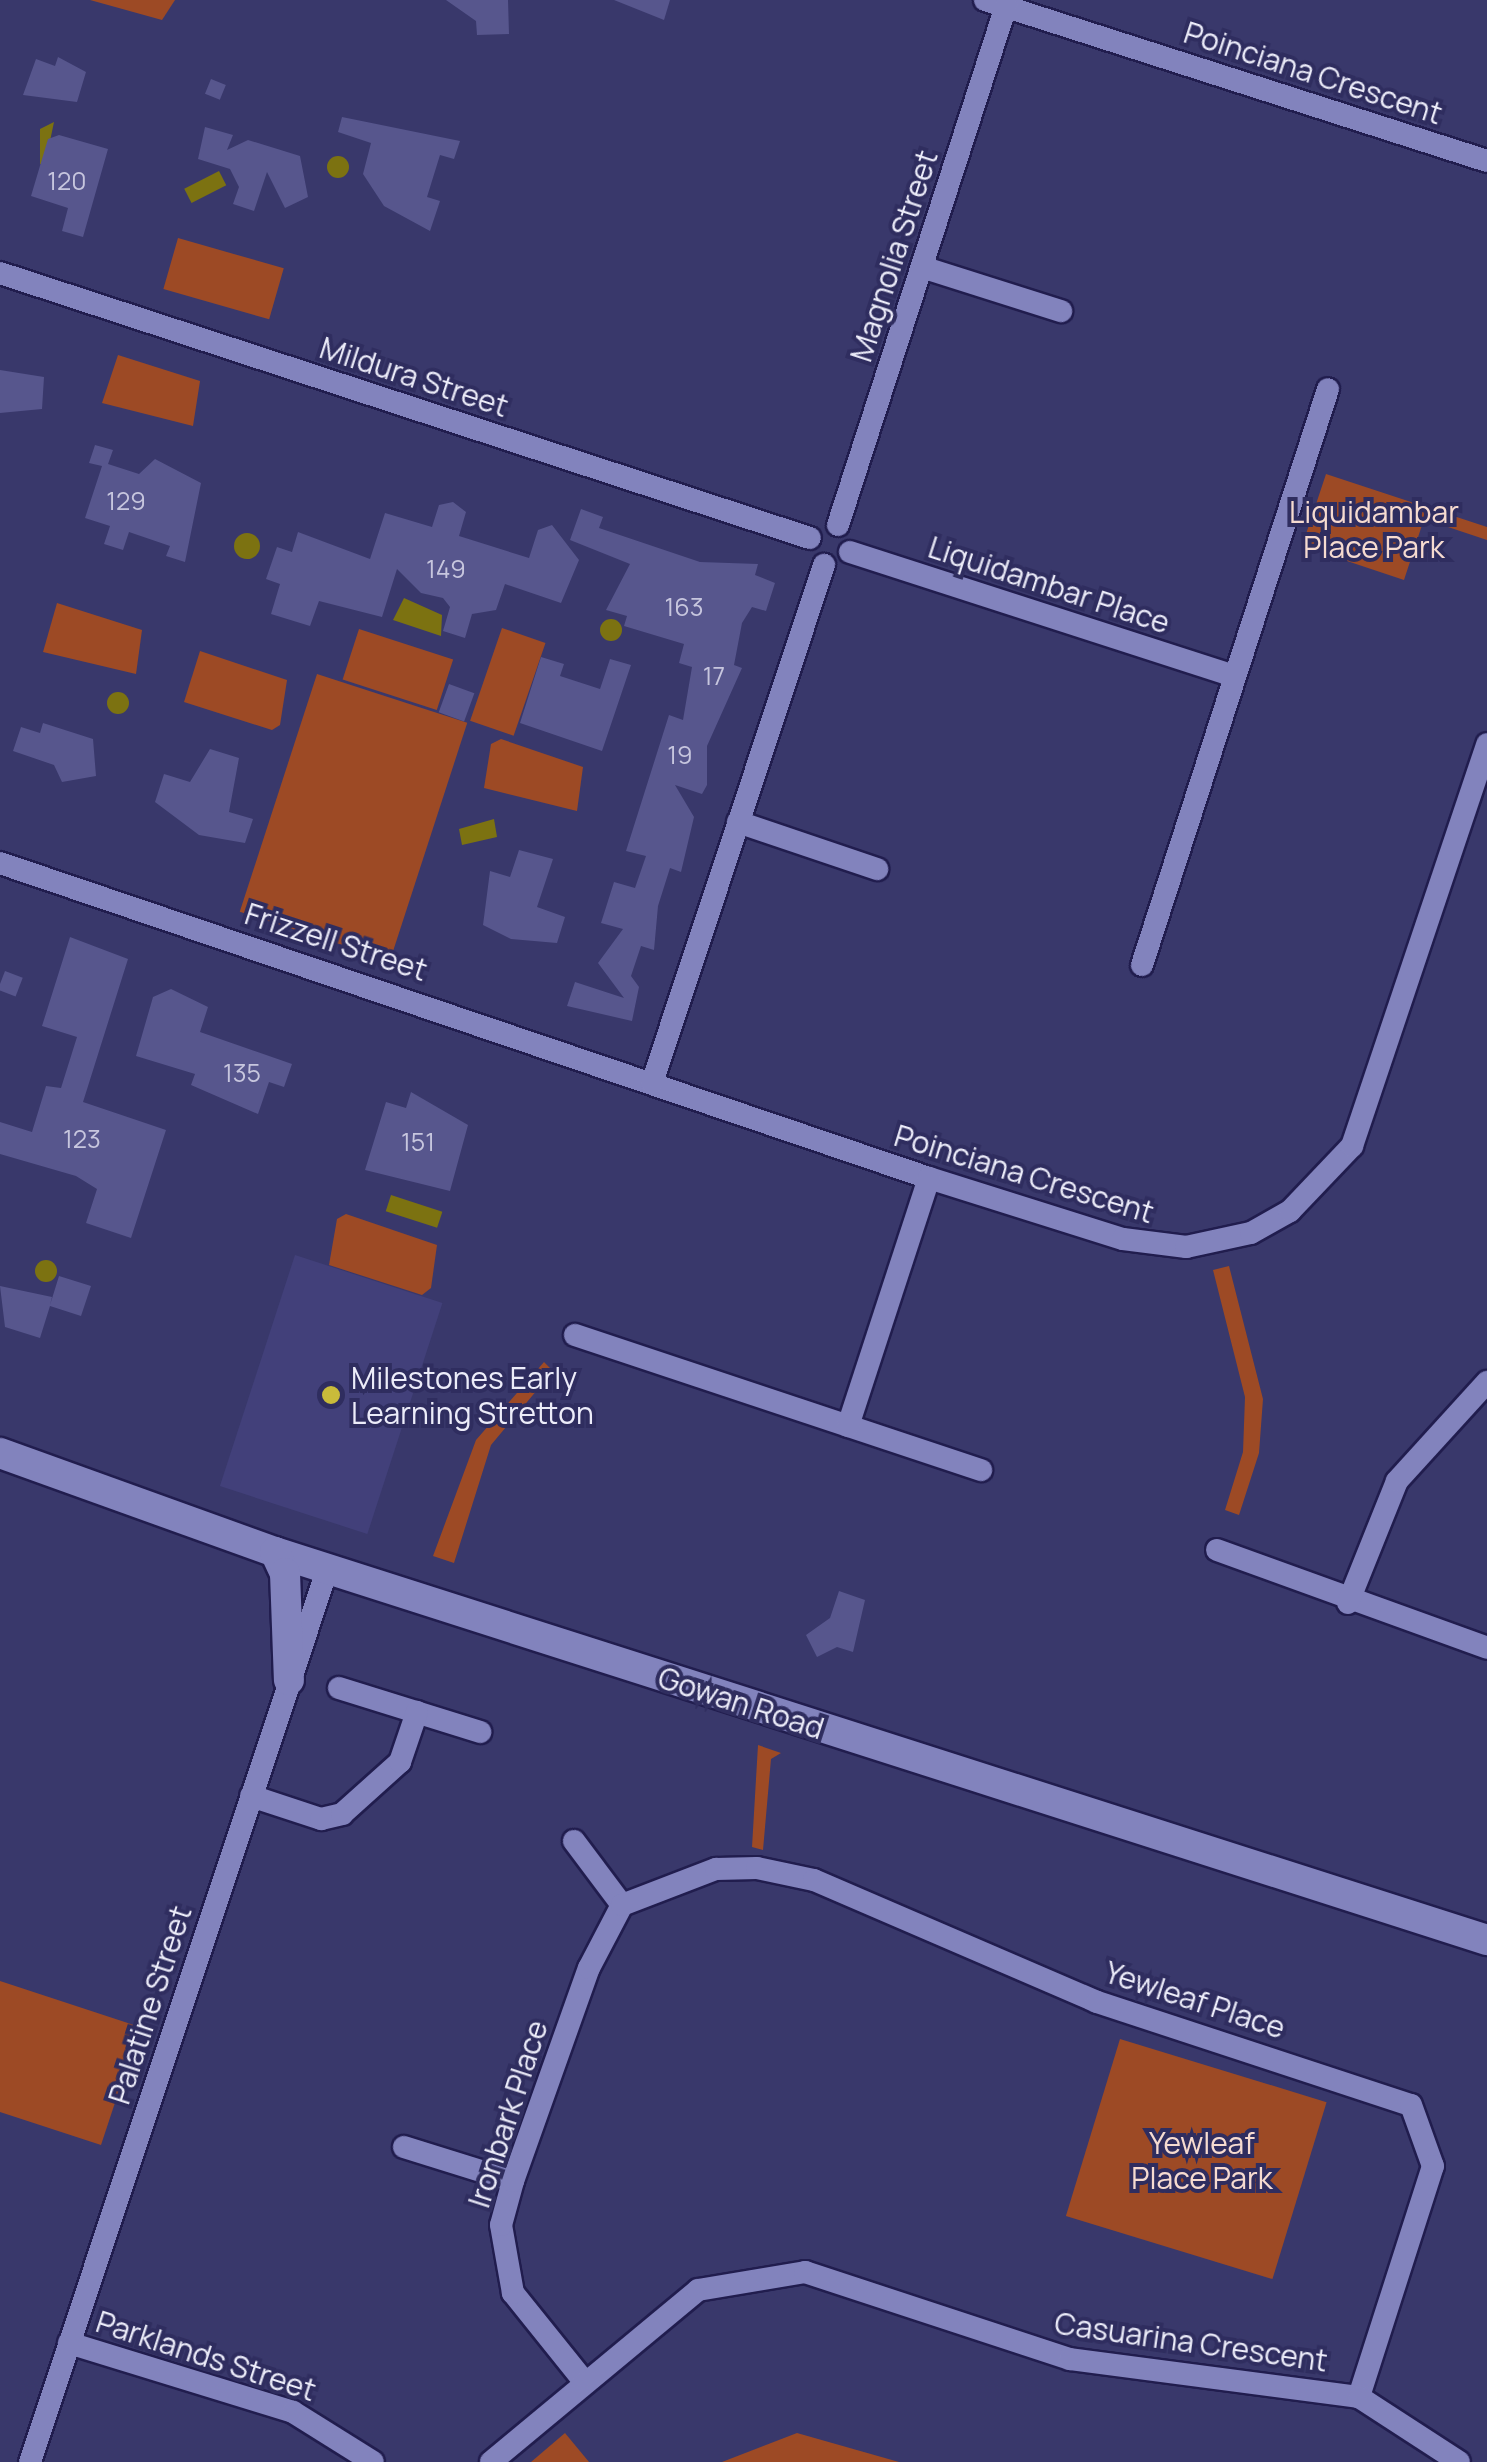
<!DOCTYPE html>
<html>
<head>
<meta charset="utf-8">
<style>
	body { margin:0 }
	#map { position:relative; width:1487px; height:2462px; overflow:hidden; background:#39386b; font-family:Manrope,sans-serif }
	div>[style] { position:absolute }
	.built>* { inset:0; background:#42407a; transform-origin:0 0 }
	.green>* { inset:0; background:#9d4a25; transform-origin:0 0 }
	.water>* { inset:0; background:#7c7211; transform-origin:0 0 }
	.round { border-radius:50% }
	.building>* { inset:0; background:#57568d; transform-origin:0 0 }
	.roads { filter:drop-shadow(2px 0 #211d4e) drop-shadow(-2px 0 #211d4e) drop-shadow(0 2px #211d4e) drop-shadow(0 -2px #211d4e) }
	.minor>* { height:22px; margin:-11px; padding:0 11px; transform-origin:11px; border-radius:11px; background:#8283bd }
	.secondary>* { height:30px; margin:-15px; padding:0 15px; transform-origin:15px; border-radius:15px; background:#8283bd }
	.dots>* { width:28px; height:28px; translate:-50% -50%; box-sizing:border-box; border:5px solid #2f2d5f; border-radius:50% }
	span { translate:-50% -50%; white-space:nowrap; text-align:center; line-height:1.15; -webkit-text-stroke:8px #2f2d5f; paint-order:stroke }
	.number-label { font-size:25px; color:#c7c6de }
	.number-label span { -webkit-text-stroke-width:0 }
	.street-label { font-size:30px; color:#ececf9 }
	.park-label { font-size:30px; color:#f6dbd0 }
	.poi-label { font-size:30px; color:#ececf9 }
	.left { translate:0 -50%; text-align:left }
</style>
</head>
<body>
<div id="map">
	<div class="built">
		<i style="left:295px;top:1255px;width:155px;height:243px;rotate:18deg"></i>
	</div>
	<div class="green">
		<i style="clip-path:polygon(90px 0,175px 0,162px 20px)"></i>
		<i style="left:178px;top:238px;width:110px;height:53px;rotate:16deg"></i>
		<i style="clip-path:polygon(118px 355px,200px 381px,193px 426px,102px 403px)"></i>
		<i style="clip-path:polygon(1326px 474px,1487px 527px,1487px 540px,1424px 519px,1404px 580px,1302px 546px)"></i>
		<i style="clip-path:polygon(57px 603px,142px 630px,136px 674px,43px 652px)"></i>
		<i style="left:502px;top:628px;width:46px;height:98px;rotate:19deg"></i>
		<i style="left:359px;top:629px;width:99px;height:53px;rotate:18deg"></i>
		<i style="clip-path:polygon(200px 651px,287px 680px,280px 725px,272px 730px,184px 702px)"></i>
		<i style="left:317px;top:674px;width:158px;height:250px;rotate:18deg"></i>
		<i style="clip-path:polygon(501px 739px,583px 767px,577px 811px,484px 788px,491px 744px)"></i>
		<i style="clip-path:polygon(346px 1214px,437px 1245px,431px 1288px,422px 1295px,329px 1265px,337px 1219px)"></i>
		<i style="clip-path:polygon(1229px 1266px,1263px 1399px,1259px 1453px,1239px 1515px,1225px 1510px,1243px 1452px,1245px 1397px,1213px 1270px)"></i>
		<i style="clip-path:polygon(544px 1362px,553px 1371px,491px 1445px,454px 1563px,433px 1556px,476px 1440px)"></i>
		<i style="clip-path:polygon(758px 1745px,781px 1753px,771px 1759px,763px 1850px,752px 1847px)"></i>
		<i style="clip-path:polygon(0 1981px,140px 2027px,101px 2145px,0 2112px)"></i>
		<i style="left:1120px;top:2039px;width:216px;height:185px;rotate:17deg"></i>
		<i style="clip-path:polygon(565px 2433px,589px 2462px,531px 2462px)"></i>
		<i style="clip-path:polygon(797px 2433px,899px 2462px,722px 2462px)"></i>
	</div>
	<div class="water">
		<i style="clip-path:polygon(54px 122px,45px 165px,40px 164px,40px 129px)"></i>
		<i class="round" style="left:327px;top:156px;width:22px;height:22px"></i>
		<i style="left:219px;top:171px;width:16px;height:39px;rotate:63deg"></i>
		<i class="round" style="left:234px;top:533px;width:26px;height:26px"></i>
		<i style="clip-path:polygon(404px 598px,442px 615px,441px 636px,393px 620px)"></i>
		<i class="round" style="left:600px;top:619px;width:22px;height:22px"></i>
		<i class="round" style="left:107px;top:692px;width:22px;height:22px"></i>
		<i style="clip-path:polygon(494px 819px,497px 837px,462px 845px,459px 829px)"></i>
		<i style="left:391px;top:1195px;width:54px;height:17px;rotate:18deg"></i>
		<i class="round" style="left:35px;top:1260px;width:22px;height:22px"></i>
	</div>
	<div class="building">
		<i style="clip-path:polygon(446px 0,508px 0,509px 34px,477px 35px,476px 21px)"></i>
		<i style="clip-path:polygon(614px 0,670px 0,664px 20px)"></i>
		<i style="clip-path:polygon(58px 57px,86px 72px,77px 102px,23px 95px,36px 59px,55px 66px)"></i>
		<i style="left:211px;top:79px;width:16px;height:16px;rotate:22deg"></i>
		<i style="clip-path:polygon(342px 117px,460px 141px,454px 159px,440px 155px,427px 197px,440px 201px,430px 231px,384px 206px,363px 174px,371px 143px,338px 132px)"></i>
		<i style="clip-path:polygon(205px 127px,233px 135px,227px 150px,248px 140px,300px 156px,308px 197px,285px 208px,267px 172px,254px 211px,233px 204px,239px 187px,230px 169px,198px 159px)"></i>
		<i style="clip-path:polygon(59px 135px,108px 149px,83px 237px,62px 231px,68px 208px,31px 196px,48px 139px)"></i>
		<i style="clip-path:polygon(0 370px,44px 377px,42px 409px,0 413px)"></i>
		<i style="clip-path:polygon(95px 445px,113px 450px,108px 464px,139px 474px,155px 459px,201px 483px,185px 562px,166px 556px,170px 546px,129px 532px,123px 550px,104px 544px,110px 526px,85px 518px,102px 466px,89px 463px)"></i>
		<i style="clip-path:polygon(453px 502px,466px 512px,459px 536px,529px 558px,538px 530px,552px 525px,579px 560px,561px 603px,505px 584px,496px 610px,472px 614px,465px 638px,443px 631px,450px 607px,443px 598px,421px 593px,397px 569px,382px 617px,319px 601px,310px 626px,271px 614px,280px 584px,266px 579px,277px 547px,292px 552px,298px 532px,370px 559px,385px 513px,432px 527px,439px 505px)"></i>
		<i style="clip-path:polygon(581px 509px,603px 517px,599px 528px,700px 562px,758px 564px,755px 575px,775px 583px,766px 611px,752px 607px,742px 623px,734px 665px,742px 668px,707px 746px,707px 785px,702px 794px,675px 785px,694px 817px,681px 872px,670px 868px,658px 906px,654px 950px,641px 946px,631px 976px,639px 987px,632px 1021px,567px 1006px,575px 982px,624px 998px,598px 963px,623px 929px,601px 923px,614px 882px,635px 888px,646px 856px,626px 851px,669px 715px,683px 720px,692px 667px,679px 663px,684px 644px,624px 626px,627px 616px,606px 610px,630px 564px,570px 540px)"></i>
		<i style="clip-path:polygon(541px 657px,564px 664px,560px 676px,600px 689px,610px 659px,631px 665px,602px 751px,520px 723px)"></i>
		<i style="left:449px;top:684px;width:27px;height:30px;rotate:20deg"></i>
		<i style="clip-path:polygon(43px 723px,93px 739px,96px 776px,62px 782px,54px 765px,13px 751px,21px 727px,40px 733px)"></i>
		<i style="clip-path:polygon(210px 749px,239px 758px,229px 812px,253px 819px,245px 843px,199px 835px,155px 802px,164px 774px,190px 782px)"></i>
		<i style="clip-path:polygon(519px 850px,553px 859px,537px 907px,565px 917px,557px 943px,511px 939px,483px 925px,490px 871px,510px 877px)"></i>
		<i style="clip-path:polygon(70px 937px,128px 959px,83px 1102px,166px 1130px,131px 1238px,86px 1223px,97px 1189px,76px 1176px,0 1154px,0 1122px,32px 1132px,46px 1086px,61px 1088px,77px 1037px,42px 1026px)"></i>
		<i style="left:5px;top:971px;width:19px;height:20px;rotate:21deg"></i>
		<i style="clip-path:polygon(171px 989px,208px 1007px,200px 1032px,292px 1064px,284px 1087px,269px 1082px,258px 1114px,191px 1085px,195px 1074px,136px 1056px,153px 997px)"></i>
		<i style="clip-path:polygon(411px 1092px,468px 1125px,450px 1191px,365px 1170px,386px 1102px,406px 1108px)"></i>
		<i style="clip-path:polygon(59px 1276px,91px 1286px,81px 1316px,50px 1306px,40px 1338px,5px 1327px,0 1286px,52px 1297px,50px 1305px)"></i>
		<i style="clip-path:polygon(839px 1591px,865px 1600px,853px 1652px,837px 1647px,817px 1657px,806px 1635px,830px 1618px)"></i>
	</div>
	<div class="roads">
		<div class="minor">
			<i style="left:985px;top:0;width:527px;rotate:17.78deg"></i>
			<i style="left:922px;top:267px;width:146px;rotate:17.6deg"></i>
			<i style="left:0;top:273px;width:852px;rotate:18.12deg"></i>
			<i style="left:838px;top:525px;width:546px;rotate:-72.06deg"></i>
			<i style="left:850px;top:552px;width:400px;rotate:17.9deg"></i>
			<i style="left:738px;top:822px;width:147px;rotate:18.7deg"></i>
			<i style="left:0;top:863px;width:981px;rotate:18.73deg"></i>
			<i style="left:929px;top:1178px;width:203px;rotate:17.5deg"></i>
			<i style="left:1123px;top:1239px;width:64px;rotate:7.2deg"></i>
			<i style="left:1186px;top:1247px;width:66px;rotate:-12.2deg"></i>
			<i style="left:1251px;top:1233px;width:45px;rotate:-29.4deg"></i>
			<i style="left:1290px;top:1211px;width:90px;rotate:-46.4deg"></i>
			<i style="left:1352px;top:1146px;width:424px;rotate:-71.4deg"></i>
			<i style="left:1142px;top:965px;width:605px;rotate:-72.1deg"></i>
			<i style="left:652px;top:1083px;width:546px;rotate:-71.63deg"></i>
			<i style="left:575px;top:1335px;width:428px;rotate:18.4deg"></i>
			<i style="left:848px;top:1426px;width:261px;rotate:-71.9deg"></i>
			<i style="left:1217px;top:1550px;width:287px;rotate:19.9deg"></i>
			<i style="left:1348px;top:1603px;width:131px;rotate:-68.1deg"></i>
			<i style="left:1397px;top:1481px;width:134px;rotate:-47.7deg"></i>
			<i style="left:339px;top:1688px;width:148px;rotate:17.3deg"></i>
			<i style="left:251px;top:1796px;width:74px;rotate:18.2deg"></i>
			<i style="left:321px;top:1819px;width:22px;rotate:-13deg"></i>
			<i style="left:342px;top:1814px;width:78px;rotate:-41.9deg"></i>
			<i style="left:400px;top:1762px;width:53px;rotate:-71.2deg"></i>
			<i style="left:574px;top:1841px;width:80px;rotate:53.1deg"></i>
			<i style="left:404px;top:2147px;width:114px;rotate:17.3deg"></i>
			<i style="left:69px;top:2343px;width:234px;rotate:17.1deg"></i>
			<i style="left:293px;top:2412px;width:94px;rotate:32deg"></i>
			<i style="left:583px;top:2380px;width:112px;rotate:-128.8deg"></i>
			<i style="left:513px;top:2293px;width:69px;rotate:-100deg"></i>
			<i style="left:501px;top:2225px;width:46px;rotate:-74.7deg"></i>
			<i style="left:513px;top:2181px;width:226px;rotate:-70.4deg"></i>
			<i style="left:589px;top:1968px;width:71px;rotate:-62.4deg"></i>
			<i style="left:622px;top:1905px;width:101px;rotate:-21deg"></i>
			<i style="left:716px;top:1869px;width:41px;rotate:-1.4deg"></i>
			<i style="left:757px;top:1868px;width:58px;rotate:11.9deg"></i>
			<i style="left:814px;top:1880px;width:308px;rotate:23.3deg"></i>
			<i style="left:1097px;top:2002px;width:330px;rotate:18.2deg"></i>
			<i style="left:1411px;top:2105px;width:65px;rotate:70.2deg"></i>
			<i style="left:1433px;top:2166px;width:243px;rotate:107.8deg"></i>
			<i style="left:30px;top:2462px;width:943px;rotate:-71.58deg"></i>
			<i style="left:491px;top:2462px;width:269px;rotate:-39.7deg"></i>
			<i style="left:698px;top:2290px;width:109px;rotate:-9.5deg"></i>
			<i style="left:805px;top:2272px;width:279px;rotate:18.2deg"></i>
			<i style="left:1070px;top:2359px;width:291px;rotate:7.5deg"></i>
			<i style="left:1359px;top:2397px;width:119px;rotate:33deg"></i>
		</div>
		<div class="secondary">
			<i style="left:0;top:1453px;width:292px;rotate:19.8deg"></i>
			<i style="left:275px;top:1552px;width:1273px;rotate:17.75deg"></i>
			<i style="left:275px;top:1552px;width:23px;rotate:65deg"></i>
			<i style="left:285px;top:1573px;width:107px;rotate:87.9deg"></i>
		</div>
	</div>
	<div class="dots">
		<i style="left:331px;top:1395px;background:#c9bb3a"></i>
	</div>
	<div class="number-label">
		<span style="left:67px;top:181px">120</span>
		<span style="left:126px;top:501px">129</span>
		<span style="left:446px;top:569px">149</span>
		<span style="left:684px;top:607px">163</span>
		<span style="left:714px;top:676px">17</span>
		<span style="left:680px;top:755px">19</span>
		<span style="left:242px;top:1073px">135</span>
		<span style="left:82px;top:1139px">123</span>
		<span style="left:418px;top:1142px">151</span>
	</div>
	<div class="street-label">
		<span style="left:1313px;top:73px;rotate:18deg">Poinciana Crescent</span>
		<span style="left:894px;top:256px;rotate:-72deg">Magnolia Street</span>
		<span style="left:414px;top:377px;rotate:18deg">Mildura Street</span>
		<span style="left:1049px;top:585px;rotate:18deg">Liquidambar Place</span>
		<span style="left:336px;top:942px;rotate:18deg">Frizzell Street</span>
		<span style="left:1024px;top:1174px;rotate:17deg">Poinciana Crescent</span>
		<span style="left:741px;top:1703px;rotate:18deg">Gowan Road</span>
		<span style="left:1195px;top:2000px;rotate:18deg">Yewleaf Place</span>
		<span style="left:150px;top:2005px;rotate:-72deg">Palatine Street</span>
		<span style="left:508px;top:2114px;rotate:-72deg">Ironbark Place</span>
		<span style="left:1191px;top:2342px;rotate:8deg">Casuarina Crescent</span>
		<span style="left:206px;top:2356px;rotate:18deg">Parklands Street</span>
	</div>
	<div class="park-label">
		<span style="left:1374px;top:529px">Liquidambar<br>Place Park</span>
		<span style="left:1202px;top:2160px">Yewleaf<br>Place Park</span>
	</div>
	<div class="poi-label">
		<span class="left" style="left:351px;top:1395px">Milestones Early<br>Learning Stretton</span>
	</div>
</div>
</body>
</html>
